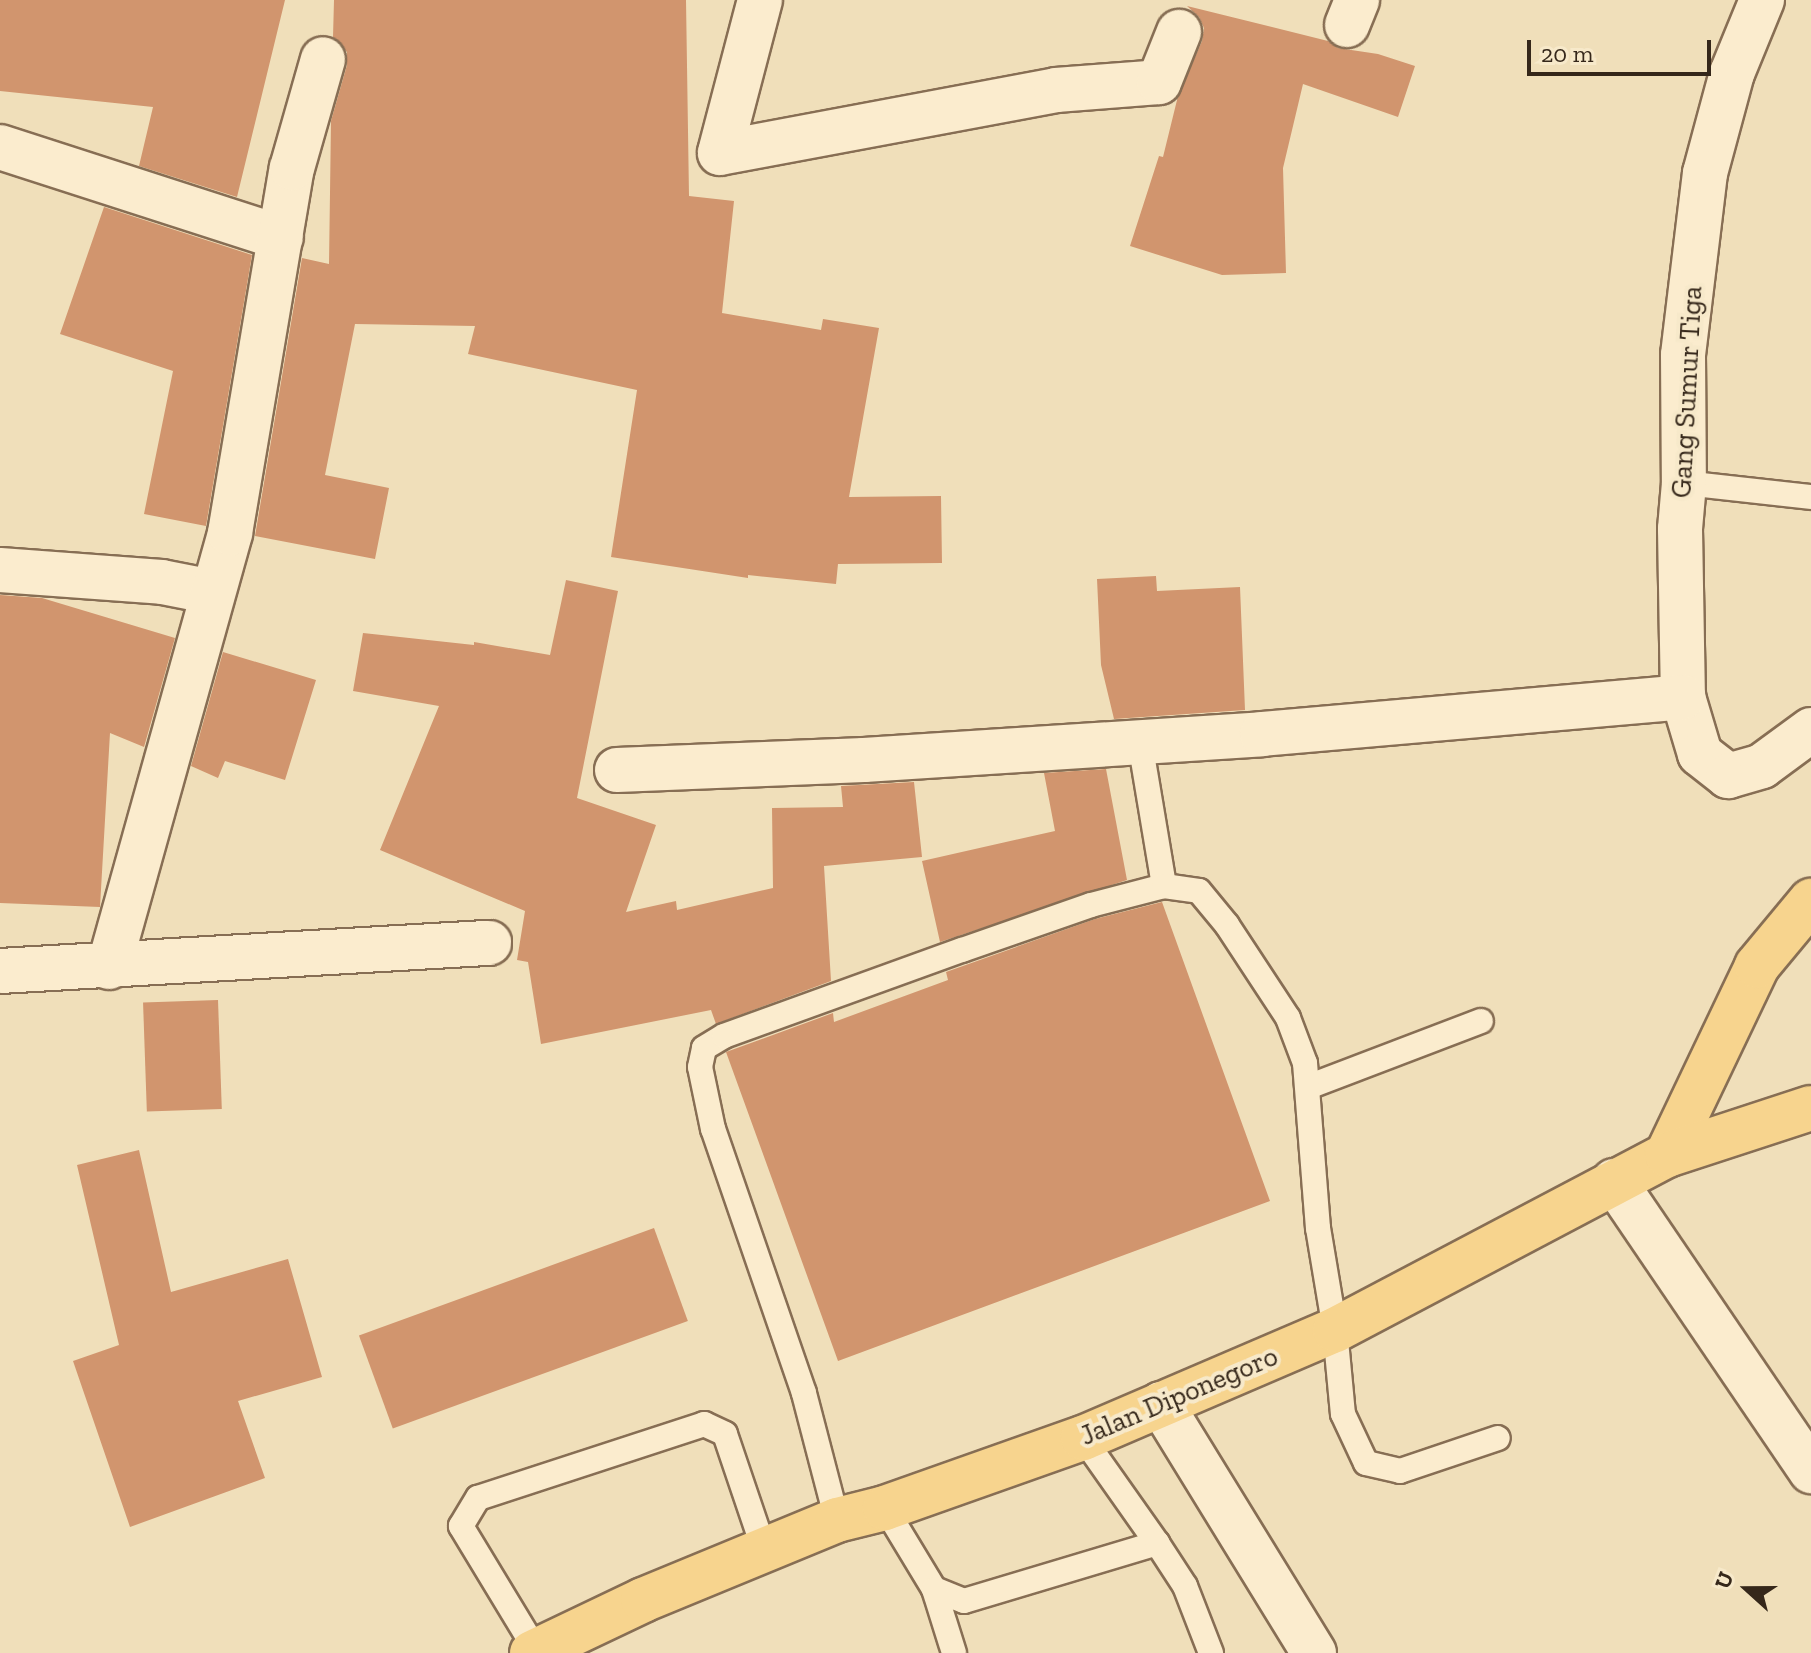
<!DOCTYPE html>
<html>
<head>
<meta charset="utf-8">
<style>
	body { margin:0 }
	#map { position:relative; width:1811px; height:1653px; overflow:hidden; background:#f0dfba; font-family:"Zilla Slab",serif }
	div>[style] { position:absolute }
	.building>* { inset:0; background:#d1956e; transform-origin:0 0 }
	.roads { filter:drop-shadow(2px 0 #876e54) drop-shadow(-2px 0 #876e54) drop-shadow(0 2px #876e54) drop-shadow(0 -2px #876e54) }
	.lane>* { height:24px; margin:-12px; padding:0 12px; transform-origin:12px; border-radius:12px; background:#fbecce }
	.street>* { height:44px; margin:-22px; padding:0 22px; transform-origin:22px; border-radius:22px; background:#fbecce }
	.primary>* { height:44px; margin:-22px; padding:0 22px; transform-origin:22px; border-radius:22px; background:#f7d48e }
	span { translate:-50% -50%; white-space:nowrap; text-align:center; line-height:1.15; -webkit-text-stroke:8px #f7e9ca; paint-order:stroke }
	.street-label { font-size:28px; color:#35271a }
	.north { position:absolute; left:1707px; top:1549px; width:80px; height:80px; -webkit-text-stroke:6px #f7e9ca; paint-order:stroke; rotate:291deg; font-size:22px; font-weight:700; line-height:32px; text-align:center; color:#35271a }
	.north::after { content:''; display:block; margin:auto; width:28px; height:36px; background:#35271a; clip-path:polygon(50% 0,100% 100%,50% 72%,0 100%) }
	.scale { position:absolute; left:1527px; top:40px; width:184px; height:36px; box-sizing:border-box; border:4px solid #35271a; border-top:0; padding-left:10px; font-size:24px; line-height:28px; white-space:nowrap; color:#35271a; -webkit-text-stroke:6px #f7e9ca; paint-order:stroke }
</style>
</head>
<body>
<div id="map">
	<div class="building">
		<i style="clip-path:polygon(0 0,285px 0,237px 197px,139px 166px,153px 107px,0 91px)"></i>
		<i style="clip-path:polygon(334px 0,686px 0,689px 196px,734px 201px,722px 313px,821px 330px,823px 319px,879px 328px,849px 497px,941px 496px,942px 563px,838px 564px,836px 584px,748px 575px,748px 578px,611px 557px,637px 390px,468px 354px,475px 326px,355px 324px,325px 475px,389px 488px,375px 559px,255px 536px,302px 258px,329px 264px,331px 121px,347px 65px,347px 52px,333px 37px)"></i>
		<i style="clip-path:polygon(1187px 6px,1328px 41px,1338px 48px,1378px 54px,1415px 66px,1398px 117px,1303px 84px,1283px 168px,1286px 273px,1222px 275px,1130px 246px,1159px 156px,1163px 157px,1178px 96px,1202px 41px,1204px 28px,1199px 17px)"></i>
		<i style="clip-path:polygon(104px 207px,252px 255px,206px 526px,144px 514px,173px 371px,60px 334px)"></i>
		<i style="clip-path:polygon(1156px 576px,1157px 591px,1240px 587px,1245px 710px,1114px 719px,1101px 665px,1097px 579px)"></i>
		<i style="clip-path:polygon(566px 580px,618px 591px,577px 798px,656px 825px,626px 912px,676px 901px,677px 910px,773px 888px,772px 808px,843px 807px,841px 786px,914px 782px,922px 857px,824px 866px,831px 981px,716px 1024px,711px 1010px,541px 1044px,528px 962px,517px 960px,525px 911px,380px 850px,439px 706px,353px 691px,363px 633px,474px 645px,474px 642px,550px 655px)"></i>
		<i style="clip-path:polygon(0 595px,42px 598px,175px 638px,144px 747px,110px 733px,100px 907px,0 903px)"></i>
		<i style="clip-path:polygon(223px 652px,316px 680px,285px 780px,225px 761px,218px 778px,191px 766px)"></i>
		<i style="clip-path:polygon(1106px 769px,1127px 880px,940px 942px,922px 861px,1055px 831px,1044px 773px)"></i>
		<i style="clip-path:polygon(1162px 902px,1270px 1201px,838px 1361px,726px 1052px,833px 1013px,834px 1022px,948px 980px,946px 972px,1095px 919px)"></i>
		<i style="left:218px;top:1000px;width:109px;height:75px;rotate:88deg"></i>
		<i style="clip-path:polygon(139px 1150px,171px 1292px,288px 1259px,322px 1377px,238px 1401px,265px 1478px,130px 1527px,73px 1361px,119px 1345px,77px 1165px)"></i>
		<i style="left:654px;top:1228px;width:99px;height:314px;rotate:70deg"></i>
	</div>
	<div class="roads">
		<div class="lane">
			<i style="left:1684px;top:483px;width:128px;rotate:6.3deg"></i>
			<i style="left:1140px;top:742px;width:146px;rotate:80.5deg"></i>
			<i style="left:1308px;top:1087px;width:185px;rotate:-20.9deg"></i>
			<i style="left:885px;top:1508px;width:95px;rotate:58.8deg"></i>
			<i style="left:934px;top:1589px;width:32px;rotate:22deg"></i>
			<i style="left:964px;top:1601px;width:202px;rotate:-16.7deg"></i>
			<i style="left:1157px;top:1543px;width:128px;rotate:-125.2deg"></i>
			<i style="left:837px;top:1520px;width:131px;rotate:-104.6deg"></i>
			<i style="left:804px;top:1393px;width:279px;rotate:-109deg"></i>
			<i style="left:713px;top:1129px;width:63px;rotate:-101.8deg"></i>
			<i style="left:700px;top:1067px;width:19px;rotate:-78deg"></i>
			<i style="left:704px;top:1048px;width:23px;rotate:-31deg"></i>
			<i style="left:724px;top:1036px;width:253px;rotate:-19.9deg"></i>
			<i style="left:962px;top:950px;width:137px;rotate:-19.2deg"></i>
			<i style="left:1091px;top:905px;width:75px;rotate:-14.6deg"></i>
			<i style="left:1164px;top:886px;width:35px;rotate:8deg"></i>
			<i style="left:1199px;top:891px;width:44px;rotate:50.5deg"></i>
			<i style="left:1227px;top:925px;width:111px;rotate:56.7deg"></i>
			<i style="left:1288px;top:1018px;width:48px;rotate:69.3deg"></i>
			<i style="left:1305px;top:1063px;width:166px;rotate:85.5deg"></i>
			<i style="left:1318px;top:1228px;width:103px;rotate:80.5deg"></i>
			<i style="left:1335px;top:1330px;width:84px;rotate:84.6deg"></i>
			<i style="left:1343px;top:1414px;width:54px;rotate:64.9deg"></i>
			<i style="left:1366px;top:1463px;width:35px;rotate:13deg"></i>
			<i style="left:1400px;top:1471px;width:103px;rotate:-18.6deg"></i>
			<i style="left:1157px;top:1543px;width:51px;rotate:56.9deg"></i>
			<i style="left:1185px;top:1586px;width:72px;rotate:68.8deg"></i>
			<i style="left:934px;top:1589px;width:67px;rotate:72.6deg"></i>
			<i style="left:536px;top:1650px;width:145px;rotate:-121.2deg"></i>
			<i style="left:461px;top:1526px;width:33px;rotate:-59deg"></i>
			<i style="left:478px;top:1498px;width:238px;rotate:-18.1deg"></i>
			<i style="left:704px;top:1424px;width:23px;rotate:25deg"></i>
			<i style="left:725px;top:1434px;width:125px;rotate:71.3deg"></i>
		</div>
		<div class="street">
			<i style="left:760px;top:0;width:158px;rotate:104.7deg"></i>
			<i style="left:720px;top:153px;width:342px;rotate:-10.6deg"></i>
			<i style="left:1056px;top:90px;width:103px;rotate:-4.4deg"></i>
			<i style="left:1159px;top:82px;width:54px;rotate:-68.2deg"></i>
			<i style="left:1762px;top:0;width:79px;rotate:112.3deg"></i>
			<i style="left:1732px;top:73px;width:104px;rotate:105.1deg"></i>
			<i style="left:1705px;top:173px;width:183px;rotate:96.9deg"></i>
			<i style="left:1683px;top:355px;width:128px;rotate:89.6deg"></i>
			<i style="left:1684px;top:483px;width:46px;rotate:95deg"></i>
			<i style="left:1680px;top:529px;width:168px;rotate:89deg"></i>
			<i style="left:1683px;top:697px;width:59px;rotate:73.4deg"></i>
			<i style="left:1700px;top:754px;width:36px;rotate:38deg"></i>
			<i style="left:1728px;top:776px;width:35px;rotate:-16deg"></i>
			<i style="left:1762px;top:766px;width:61px;rotate:-36.3deg"></i>
			<i style="left:1347px;top:25px;width:27px;rotate:-68deg"></i>
			<i style="left:0;top:147px;width:295px;rotate:17.9deg"></i>
			<i style="left:0;top:570px;width:162px;rotate:4.2deg"></i>
			<i style="left:162px;top:582px;width:52px;rotate:11.1deg"></i>
			<i style="left:617px;top:770px;width:247px;rotate:-2.3deg"></i>
			<i style="left:864px;top:760px;width:399px;rotate:-3.7deg"></i>
			<i style="left:1262px;top:734px;width:423px;rotate:-5deg"></i>
			<i style="left:109px;top:967px;width:451px;rotate:-74.4deg"></i>
			<i style="left:230px;top:533px;width:370px;rotate:-80.4deg"></i>
			<i style="left:292px;top:168px;width:113px;rotate:-74.1deg"></i>
			<i style="left:0;top:971px;width:490px;rotate:-3.3deg"></i>
			<i style="left:1614px;top:1181px;width:351px;rotate:55.8deg"></i>
			<i style="left:1161px;top:1404px;width:292px;rotate:58.4deg"></i>
		</div>
		<div class="primary">
			<i style="left:1667px;top:1155px;width:209px;rotate:-64.5deg"></i>
			<i style="left:1757px;top:966px;width:85px;rotate:-50.3deg"></i>
			<i style="left:532px;top:1653px;width:123px;rotate:-25.5deg"></i>
			<i style="left:643px;top:1600px;width:210px;rotate:-22.4deg"></i>
			<i style="left:837px;top:1520px;width:49px;rotate:-14deg"></i>
			<i style="left:885px;top:1508px;width:210px;rotate:-19.5deg"></i>
			<i style="left:1083px;top:1438px;width:274px;rotate:-23.2deg"></i>
			<i style="left:1335px;top:1330px;width:375px;rotate:-27.8deg"></i>
			<i style="left:1667px;top:1155px;width:151px;rotate:-18.1deg"></i>
		</div>
	</div>
	<div class="street-label">
		<span style="left:1687px;top:392px;rotate:-87deg">Gang Sumur Tiga</span>
		<span style="left:1179px;top:1396px;rotate:-23deg">Jalan Diponegoro</span>
	</div>
	<div class="north">U</div>
	<div class="scale">20 m</div>
</div>
</body>
</html>
